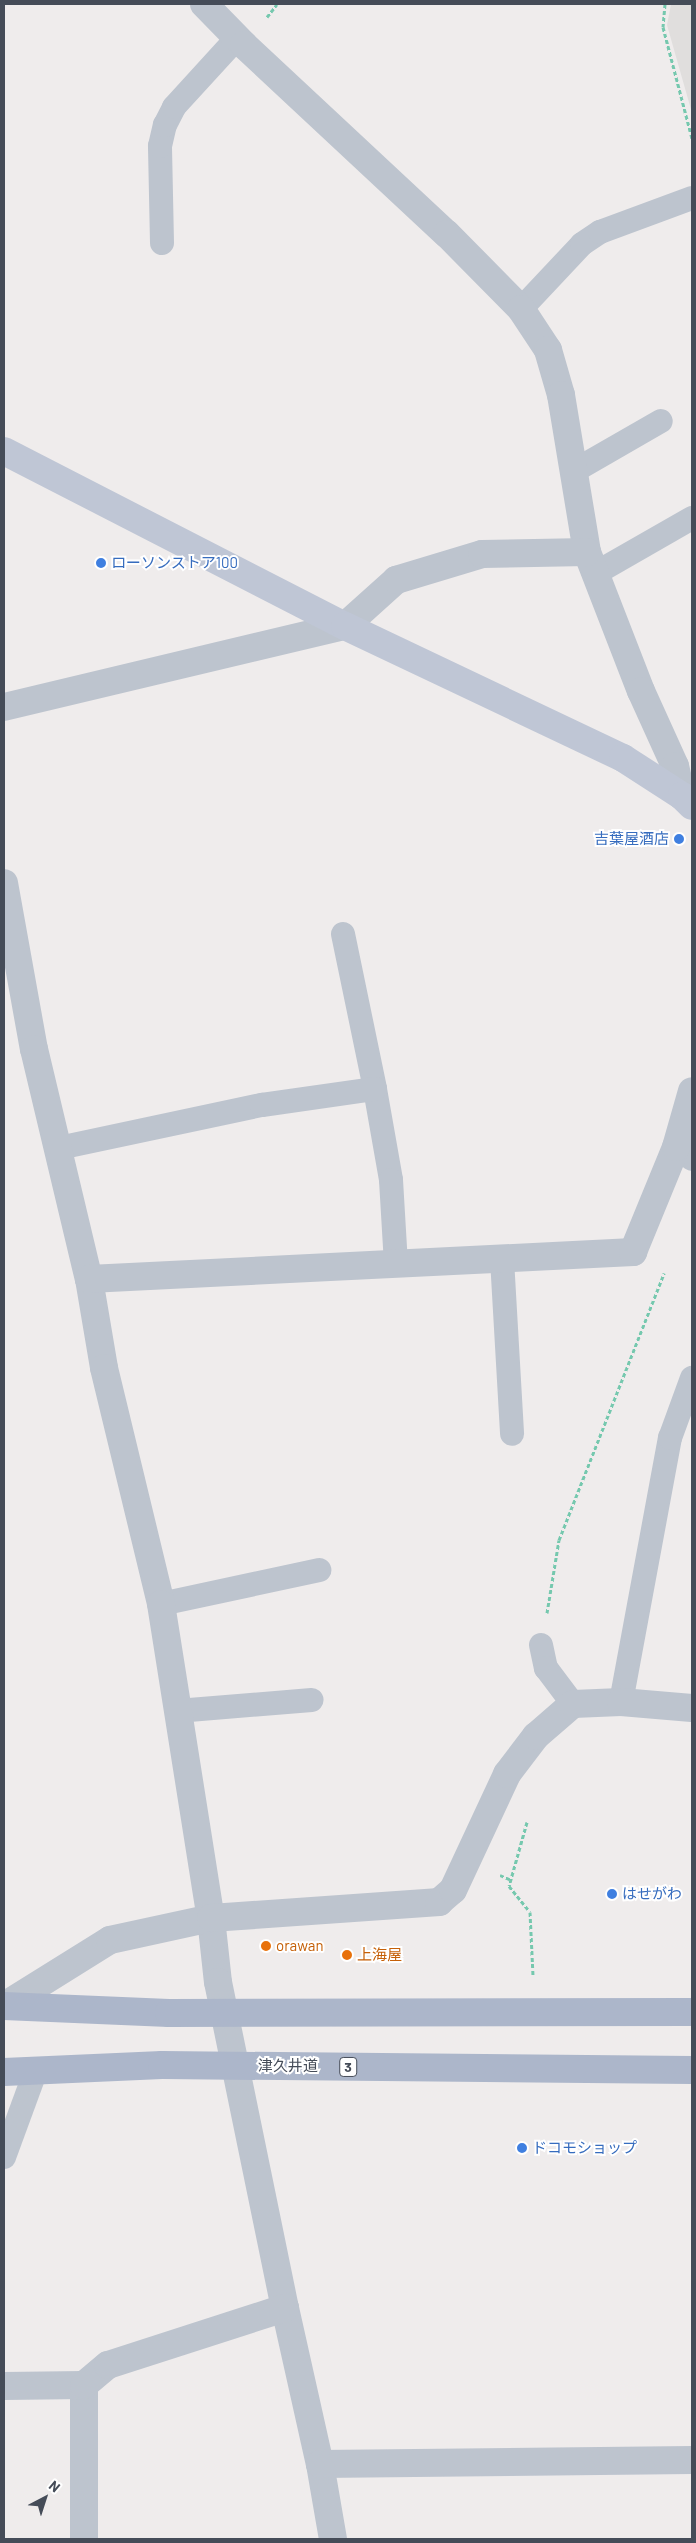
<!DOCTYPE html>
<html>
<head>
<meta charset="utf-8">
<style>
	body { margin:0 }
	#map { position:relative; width:696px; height:2543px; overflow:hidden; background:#efecec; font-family:Barlow,"Noto Sans JP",sans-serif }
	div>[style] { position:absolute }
	.education>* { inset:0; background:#e0dedd }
	.path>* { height:3px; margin-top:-1.5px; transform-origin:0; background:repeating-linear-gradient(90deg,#75c8ae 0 4px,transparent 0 6.5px) }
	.lane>* { height:24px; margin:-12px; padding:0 12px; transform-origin:12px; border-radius:12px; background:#bdc4ce }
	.street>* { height:28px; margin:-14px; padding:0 14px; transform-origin:14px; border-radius:14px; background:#bdc4ce }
	.secondary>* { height:28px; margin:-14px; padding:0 14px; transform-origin:14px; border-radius:14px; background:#bfc6d5 }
	.primary>* { height:28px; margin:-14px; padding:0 14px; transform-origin:14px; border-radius:14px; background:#acb6ca }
	.dots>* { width:14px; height:14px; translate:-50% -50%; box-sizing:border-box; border:2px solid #fff; border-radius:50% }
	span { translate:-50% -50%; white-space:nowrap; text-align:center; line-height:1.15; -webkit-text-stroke:4px #fff; paint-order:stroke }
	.shield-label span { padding:1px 4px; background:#fff; border:1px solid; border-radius:4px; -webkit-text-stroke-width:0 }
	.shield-label { font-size:14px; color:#454c58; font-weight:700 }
	.shop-label { font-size:15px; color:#366cbe }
	.left { translate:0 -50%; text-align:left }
	.right { translate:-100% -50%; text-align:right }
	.food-label { font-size:15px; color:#c56008 }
	.street-label { font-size:15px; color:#454c58 }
	.frame { position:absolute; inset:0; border:5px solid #454c58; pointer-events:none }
	.north { position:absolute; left:20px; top:2473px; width:50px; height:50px; -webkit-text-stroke:4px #fff; paint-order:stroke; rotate:40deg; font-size:14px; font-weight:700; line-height:20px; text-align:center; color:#454c58 }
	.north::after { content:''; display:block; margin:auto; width:18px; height:22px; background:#454c58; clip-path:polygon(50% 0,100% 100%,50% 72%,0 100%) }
</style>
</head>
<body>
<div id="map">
	<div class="education">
		<i style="clip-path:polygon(671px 4px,692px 4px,692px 113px,667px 25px)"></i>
	</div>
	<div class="path">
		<i style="left:665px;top:4px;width:23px;rotate:95deg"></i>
		<i style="left:663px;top:27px;width:115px;rotate:75.4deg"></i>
		<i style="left:267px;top:17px;width:16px;rotate:-52deg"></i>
		<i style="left:547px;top:1613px;width:74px;rotate:-80.7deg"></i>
		<i style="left:559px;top:1540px;width:287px;rotate:-68.5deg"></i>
		<i style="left:527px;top:1822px;width:66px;rotate:105.7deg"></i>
		<i style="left:509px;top:1886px;width:33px;rotate:51deg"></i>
		<i style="left:530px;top:1912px;width:64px;rotate:87.3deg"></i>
		<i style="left:500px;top:1875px;width:12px;rotate:24deg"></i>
	</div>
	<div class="lane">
		<i style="left:162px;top:243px;width:97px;rotate:-91.2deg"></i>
		<i style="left:160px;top:146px;width:22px;rotate:-77deg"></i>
		<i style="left:165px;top:125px;width:20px;rotate:-63deg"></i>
		<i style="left:174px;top:107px;width:93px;rotate:-47.6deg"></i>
		<i style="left:521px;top:309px;width:89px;rotate:-46.8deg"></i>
		<i style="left:582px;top:244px;width:22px;rotate:-34deg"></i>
		<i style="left:600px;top:232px;width:98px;rotate:-20.3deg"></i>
		<i style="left:574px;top:471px;width:100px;rotate:-29.9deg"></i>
		<i style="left:596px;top:573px;width:111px;rotate:-29.8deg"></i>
		<i style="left:343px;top:934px;width:158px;rotate:78.3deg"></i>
		<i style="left:375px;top:1089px;width:92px;rotate:80deg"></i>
		<i style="left:391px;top:1180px;width:84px;rotate:86.6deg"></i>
		<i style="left:676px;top:1147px;width:20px;rotate:37deg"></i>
		<i style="left:59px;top:1148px;width:208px;rotate:-12deg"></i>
		<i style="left:262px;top:1105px;width:114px;rotate:-8.1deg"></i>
		<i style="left:502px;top:1259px;width:175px;rotate:86.7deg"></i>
		<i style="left:161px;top:1604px;width:162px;rotate:-12.1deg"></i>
		<i style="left:541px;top:1645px;width:24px;rotate:78deg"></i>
		<i style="left:546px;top:1668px;width:45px;rotate:53.1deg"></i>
		<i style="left:621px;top:1702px;width:269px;rotate:-79.5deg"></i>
		<i style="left:670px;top:1438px;width:64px;rotate:-69.9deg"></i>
		<i style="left:177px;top:1711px;width:135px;rotate:-4.7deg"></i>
		<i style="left:4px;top:2157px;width:93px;rotate:-69.8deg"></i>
	</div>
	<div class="street">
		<i style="left:204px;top:4px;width:57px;rotate:45.7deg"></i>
		<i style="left:244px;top:45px;width:277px;rotate:43deg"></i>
		<i style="left:447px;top:234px;width:105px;rotate:45.4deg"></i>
		<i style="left:521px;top:309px;width:49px;rotate:56.6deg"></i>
		<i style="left:548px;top:350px;width:47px;rotate:73.9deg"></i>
		<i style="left:561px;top:395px;width:159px;rotate:80.6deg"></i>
		<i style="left:587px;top:552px;width:149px;rotate:68.8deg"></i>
		<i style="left:641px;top:691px;width:82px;rotate:65.6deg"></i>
		<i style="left:675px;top:766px;width:31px;rotate:77deg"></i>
		<i style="left:4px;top:707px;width:350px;rotate:-13.4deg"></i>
		<i style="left:345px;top:626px;width:69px;rotate:-42deg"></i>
		<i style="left:396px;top:580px;width:90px;rotate:-16.8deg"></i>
		<i style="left:482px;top:554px;width:105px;rotate:-1.1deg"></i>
		<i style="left:4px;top:883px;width:169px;rotate:79.8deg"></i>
		<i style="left:34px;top:1049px;width:236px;rotate:76.6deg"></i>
		<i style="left:89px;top:1279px;width:90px;rotate:80.4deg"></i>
		<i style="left:104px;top:1368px;width:243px;rotate:76.4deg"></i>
		<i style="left:161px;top:1604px;width:318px;rotate:81deg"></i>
		<i style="left:211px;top:1918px;width:64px;rotate:83.8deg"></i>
		<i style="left:218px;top:1982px;width:333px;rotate:78.4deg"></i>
		<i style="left:285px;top:2308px;width:160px;rotate:77.4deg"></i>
		<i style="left:320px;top:2464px;width:76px;rotate:80.2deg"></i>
		<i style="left:89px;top:1279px;width:545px;rotate:-2.84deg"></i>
		<i style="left:633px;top:1252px;width:113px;rotate:-67.7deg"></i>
		<i style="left:676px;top:1147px;width:58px;rotate:-74.1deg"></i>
		<i style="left:4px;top:2006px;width:125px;rotate:-31.9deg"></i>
		<i style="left:110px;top:1940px;width:103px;rotate:-12.3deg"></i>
		<i style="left:211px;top:1918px;width:229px;rotate:-4deg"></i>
		<i style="left:439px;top:1902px;width:18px;rotate:-41deg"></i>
		<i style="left:453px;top:1890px;width:128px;rotate:-65deg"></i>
		<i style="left:507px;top:1774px;width:48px;rotate:-52.7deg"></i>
		<i style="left:536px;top:1736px;width:49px;rotate:-40.9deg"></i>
		<i style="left:573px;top:1704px;width:48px;rotate:-2.4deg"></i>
		<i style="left:621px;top:1702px;width:71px;rotate:4.8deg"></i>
		<i style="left:84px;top:2385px;width:154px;rotate:90deg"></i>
		<i style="left:4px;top:2386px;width:80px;rotate:-0.7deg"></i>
		<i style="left:84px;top:2385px;width:31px;rotate:-40deg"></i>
		<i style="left:108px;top:2365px;width:186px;rotate:-17.9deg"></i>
		<i style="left:320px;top:2464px;width:372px;rotate:-0.6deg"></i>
	</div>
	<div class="secondary">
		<i style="left:4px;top:451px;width:383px;rotate:27.2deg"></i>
		<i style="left:345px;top:626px;width:308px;rotate:25.4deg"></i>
		<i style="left:623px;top:758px;width:70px;rotate:32.8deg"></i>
		<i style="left:682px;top:796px;width:14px;rotate:45deg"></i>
	</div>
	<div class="primary">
		<i style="left:4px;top:2006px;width:165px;rotate:2.4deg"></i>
		<i style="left:169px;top:2013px;width:523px;rotate:-0.11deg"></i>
		<i style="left:4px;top:2072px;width:158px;rotate:-2.5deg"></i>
		<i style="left:162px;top:2065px;width:530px;rotate:0.54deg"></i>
	</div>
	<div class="dots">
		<i style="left:101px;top:563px;background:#3f7fe0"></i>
		<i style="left:679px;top:839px;background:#3f7fe0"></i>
		<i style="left:612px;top:1894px;background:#3f7fe0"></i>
		<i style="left:266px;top:1946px;background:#e8710a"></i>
		<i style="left:347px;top:1955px;background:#e8710a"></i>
		<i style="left:522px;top:2148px;background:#3f7fe0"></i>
	</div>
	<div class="shield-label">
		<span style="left:348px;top:2067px">3</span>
	</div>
	<div class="shop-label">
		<span class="left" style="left:111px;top:563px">ローソンストア100</span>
		<span class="right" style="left:669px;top:839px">吉葉屋酒店</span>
		<span class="left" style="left:622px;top:1894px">はせがわ</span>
		<span class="left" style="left:532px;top:2148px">ドコモショップ</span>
	</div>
	<div class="food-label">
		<span class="left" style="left:276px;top:1946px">orawan</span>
		<span class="left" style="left:357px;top:1955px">上海屋</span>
	</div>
	<div class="street-label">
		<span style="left:288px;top:2066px">津久井道</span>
	</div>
	<div class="frame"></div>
	<div class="north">N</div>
</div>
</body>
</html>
